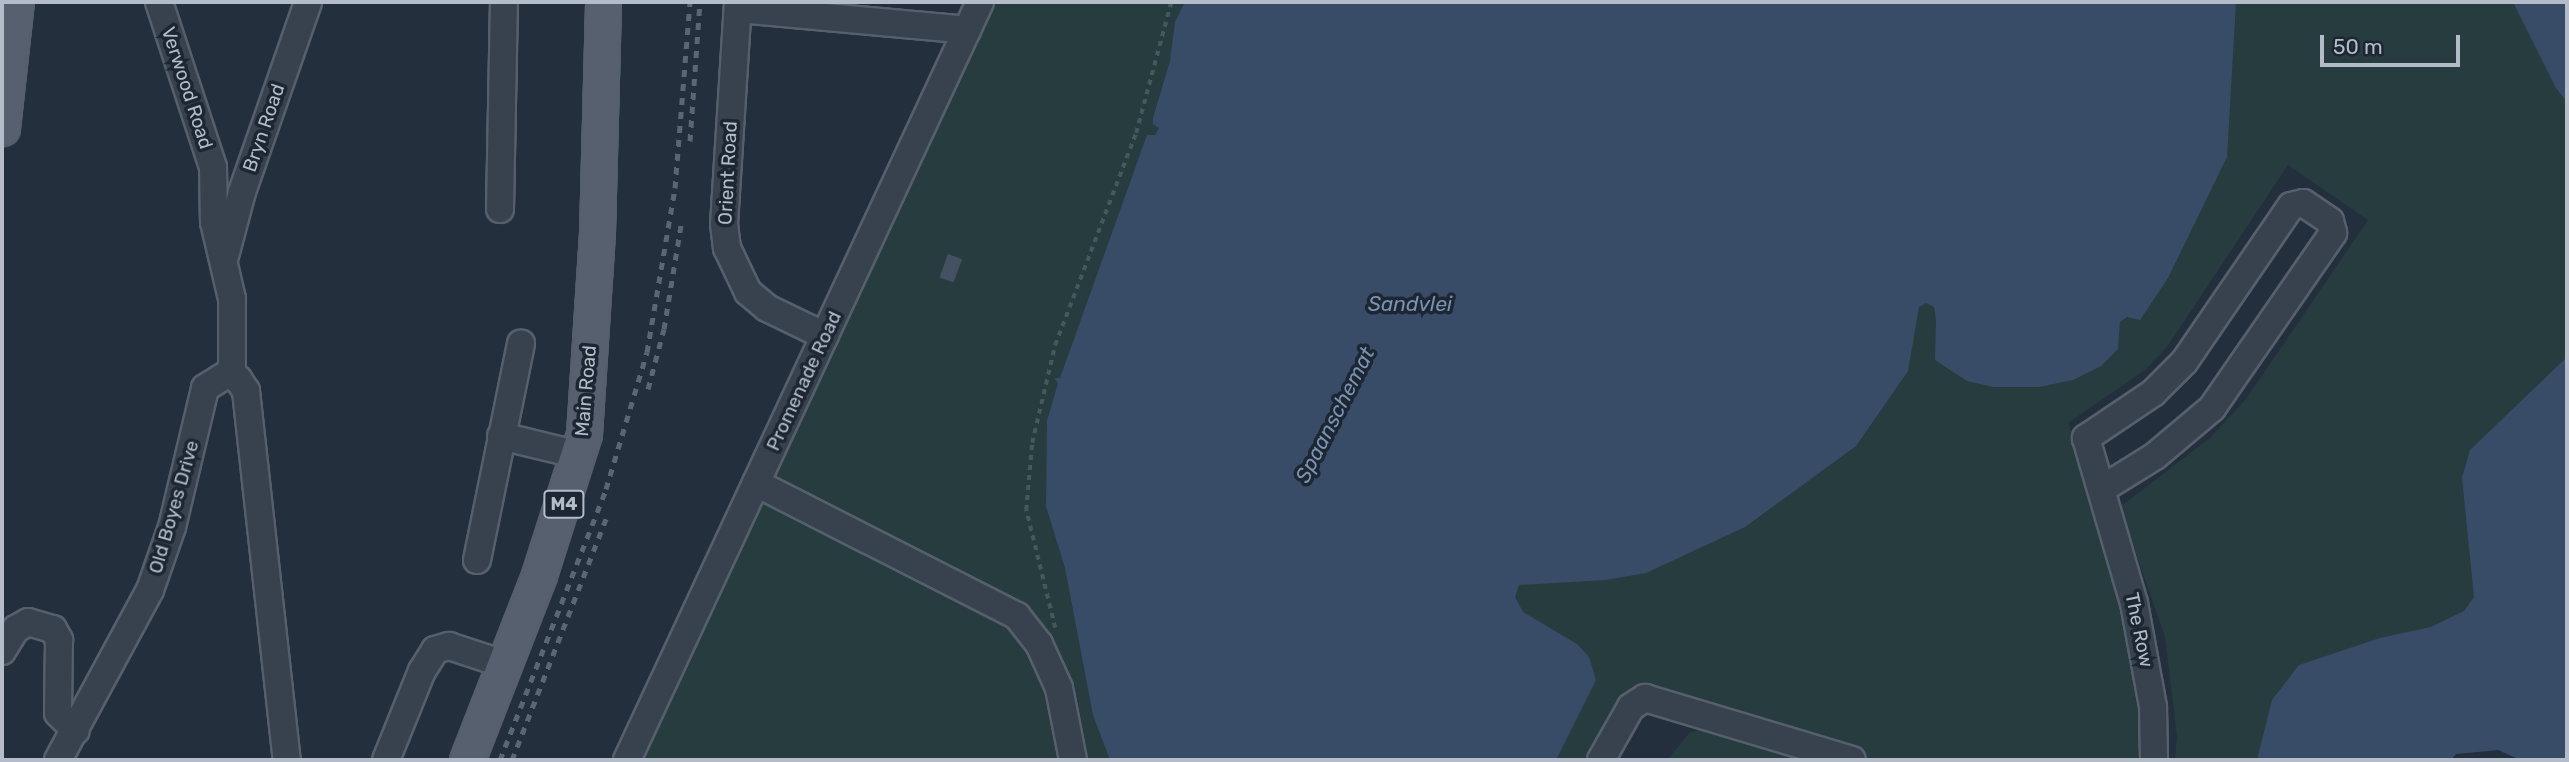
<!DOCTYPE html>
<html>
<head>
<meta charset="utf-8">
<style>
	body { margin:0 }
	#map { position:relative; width:2569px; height:762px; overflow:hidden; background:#242f3e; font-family:Rubik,sans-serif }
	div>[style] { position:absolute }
	.green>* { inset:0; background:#263c3f }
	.water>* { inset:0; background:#394c67 }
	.building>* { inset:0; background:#455162; transform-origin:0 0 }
	.path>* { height:3.5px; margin-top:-1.75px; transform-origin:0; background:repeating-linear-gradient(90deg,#44595c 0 5px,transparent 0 10px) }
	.roads { filter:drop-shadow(2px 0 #565f6c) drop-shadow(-2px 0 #565f6c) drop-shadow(0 2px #565f6c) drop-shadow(0 -2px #565f6c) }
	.minor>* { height:26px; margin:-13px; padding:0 13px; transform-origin:13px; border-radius:13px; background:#38414e }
	.major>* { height:33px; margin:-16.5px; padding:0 16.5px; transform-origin:16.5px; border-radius:16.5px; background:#56606e }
	.rail>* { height:5px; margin-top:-2.5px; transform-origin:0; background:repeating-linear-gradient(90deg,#5a6575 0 7px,transparent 0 14px) }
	span { translate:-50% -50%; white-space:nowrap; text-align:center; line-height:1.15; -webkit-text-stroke:7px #1d2633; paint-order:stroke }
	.shield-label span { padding:2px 5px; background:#1d2633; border:2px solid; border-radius:5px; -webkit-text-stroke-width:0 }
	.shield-label { font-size:18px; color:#b4bcc9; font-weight:700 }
	.street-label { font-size:19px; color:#b4bcc9 }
	.water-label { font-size:21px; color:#7c92b1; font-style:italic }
	.frame { position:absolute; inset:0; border:4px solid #b4bcc9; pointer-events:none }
	.scale { position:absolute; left:2320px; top:35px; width:140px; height:32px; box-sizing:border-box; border:4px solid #b4bcc9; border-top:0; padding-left:9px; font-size:21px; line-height:24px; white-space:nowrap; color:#b4bcc9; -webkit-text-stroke:5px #1d2633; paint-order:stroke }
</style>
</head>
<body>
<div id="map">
	<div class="green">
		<i style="clip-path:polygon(980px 2px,2567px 2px,2567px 760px,2521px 760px,2498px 750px,2456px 754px,2451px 760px,2175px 760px,2177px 736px,2165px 637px,2120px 507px,2211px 437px,2246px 399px,2368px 220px,2288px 165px,2167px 347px,2145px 370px,2068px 423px,2100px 510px,2144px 699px,2146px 760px,1862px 760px,1650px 690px,1594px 760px,627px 760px)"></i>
		<i style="clip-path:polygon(1709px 728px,1738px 740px,1813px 760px,1667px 760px,1690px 732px)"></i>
	</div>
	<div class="water">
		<i style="clip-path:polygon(1185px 2px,2236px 2px,2227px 157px,2168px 278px,2140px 320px,2127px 317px,2120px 322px,2118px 349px,2101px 366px,2073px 380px,2039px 387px,1993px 387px,1967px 381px,1935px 360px,1936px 320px,1934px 307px,1926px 303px,1919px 307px,1908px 371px,1856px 446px,1745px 527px,1646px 573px,1606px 580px,1519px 585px,1515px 597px,1523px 612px,1577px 644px,1589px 657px,1596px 680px,1556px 760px,1110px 760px,1093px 715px,1065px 568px,1046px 506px,1047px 421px,1058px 383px,1054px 378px,1060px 378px,1147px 135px,1155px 135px,1159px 128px,1153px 124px,1153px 118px,1170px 61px,1175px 22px)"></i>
		<i style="clip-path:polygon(2513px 2px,2567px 2px,2567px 102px,2556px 88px)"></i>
		<i style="clip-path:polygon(2567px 357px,2567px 760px,2521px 760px,2498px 750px,2456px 754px,2451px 760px,2257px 760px,2272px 700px,2299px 665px,2380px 638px,2431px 627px,2464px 611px,2474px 597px,2462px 478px,2470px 450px)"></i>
	</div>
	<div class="building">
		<i style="left:948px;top:254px;width:15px;height:25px;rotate:20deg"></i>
	</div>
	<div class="path">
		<i style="left:1055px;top:628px;width:122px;rotate:-103.8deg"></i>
		<i style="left:1026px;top:510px;width:67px;rotate:-84.9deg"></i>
		<i style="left:1032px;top:443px;width:101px;rotate:-76.8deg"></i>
		<i style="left:1055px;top:345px;width:227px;rotate:-69.1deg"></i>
		<i style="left:1136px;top:133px;width:136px;rotate:-75deg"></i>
	</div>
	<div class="roads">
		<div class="minor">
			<i style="left:159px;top:2px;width:174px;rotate:71.9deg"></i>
			<i style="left:213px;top:167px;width:55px;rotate:89deg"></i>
			<i style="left:214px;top:222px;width:79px;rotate:76.8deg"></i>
			<i style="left:232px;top:299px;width:77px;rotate:90deg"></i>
			<i style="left:738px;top:2px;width:222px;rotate:93.6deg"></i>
			<i style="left:724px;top:224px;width:24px;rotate:83deg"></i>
			<i style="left:727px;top:248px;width:49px;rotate:64.5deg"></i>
			<i style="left:748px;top:292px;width:25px;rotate:40deg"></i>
			<i style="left:767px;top:308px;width:64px;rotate:25.8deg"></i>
			<i style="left:738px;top:9px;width:230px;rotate:5.2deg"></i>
			<i style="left:500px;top:209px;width:207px;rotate:-88.9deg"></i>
			<i style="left:225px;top:256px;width:66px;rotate:-75.1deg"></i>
			<i style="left:242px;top:192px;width:201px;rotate:-70.8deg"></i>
			<i style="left:501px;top:436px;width:80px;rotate:13.7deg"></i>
			<i style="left:756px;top:483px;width:293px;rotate:27deg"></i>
			<i style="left:1017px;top:616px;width:36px;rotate:52deg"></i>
			<i style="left:1039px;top:644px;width:48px;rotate:65.6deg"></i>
			<i style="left:1059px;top:688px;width:73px;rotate:79deg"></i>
			<i style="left:2102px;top:489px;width:62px;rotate:-31.9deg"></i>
			<i style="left:2155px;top:456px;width:75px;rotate:-40.1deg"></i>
			<i style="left:2212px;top:408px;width:213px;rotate:-55.3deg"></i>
			<i style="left:2333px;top:233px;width:12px;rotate:-104deg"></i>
			<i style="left:2330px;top:221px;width:32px;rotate:-146deg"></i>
			<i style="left:2303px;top:203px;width:12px;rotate:166deg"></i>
			<i style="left:2291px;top:206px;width:189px;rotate:124.4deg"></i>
			<i style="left:2184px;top:362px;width:44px;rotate:135deg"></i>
			<i style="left:2153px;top:393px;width:81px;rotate:146.1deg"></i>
			<i style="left:2086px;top:438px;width:172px;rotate:73.8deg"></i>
			<i style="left:2134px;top:603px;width:106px;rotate:79.6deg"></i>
			<i style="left:2153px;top:707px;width:53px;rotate:88.9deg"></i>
			<i style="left:477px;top:560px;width:221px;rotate:-78.5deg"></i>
			<i style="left:2px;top:651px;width:26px;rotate:-58deg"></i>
			<i style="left:16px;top:629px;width:14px;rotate:-30deg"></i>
			<i style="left:28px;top:622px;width:26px;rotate:16deg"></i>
			<i style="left:53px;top:629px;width:13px;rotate:61deg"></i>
			<i style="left:59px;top:640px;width:73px;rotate:90.8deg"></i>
			<i style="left:58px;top:713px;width:25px;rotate:45deg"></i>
			<i style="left:58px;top:760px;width:193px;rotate:-61.6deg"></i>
			<i style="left:150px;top:590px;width:67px;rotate:-70.8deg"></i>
			<i style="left:172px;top:527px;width:143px;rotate:-76.6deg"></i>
			<i style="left:205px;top:388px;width:25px;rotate:-32deg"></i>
			<i style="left:226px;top:375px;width:13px;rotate:18deg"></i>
			<i style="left:238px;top:379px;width:14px;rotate:56deg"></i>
			<i style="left:246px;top:391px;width:371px;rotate:83.7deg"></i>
			<i style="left:386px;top:760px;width:96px;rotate:-68deg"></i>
			<i style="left:422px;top:671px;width:25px;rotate:-58deg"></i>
			<i style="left:435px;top:650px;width:15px;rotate:-16deg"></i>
			<i style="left:449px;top:646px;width:58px;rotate:18.1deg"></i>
			<i style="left:627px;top:760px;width:836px;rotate:-65.03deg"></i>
			<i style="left:1601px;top:760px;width:61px;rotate:-60.5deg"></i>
			<i style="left:1631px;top:707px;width:17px;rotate:-33deg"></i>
			<i style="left:1645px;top:698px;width:216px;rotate:16.7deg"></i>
		</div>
		<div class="major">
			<i style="left:2px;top:128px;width:127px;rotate:-83.7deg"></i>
			<i style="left:467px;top:760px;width:199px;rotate:-68.7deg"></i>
			<i style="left:539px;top:575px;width:148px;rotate:-72.3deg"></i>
			<i style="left:584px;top:434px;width:201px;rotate:-86.3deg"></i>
			<i style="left:597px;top:233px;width:231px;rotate:-88.5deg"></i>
		</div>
	</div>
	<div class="rail">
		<i style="left:690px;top:141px;width:139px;rotate:-85.9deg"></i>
		<i style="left:648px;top:389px;width:62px;rotate:-75.1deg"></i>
		<i style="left:664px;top:329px;width:105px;rotate:-80.7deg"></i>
		<i style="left:500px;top:760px;width:291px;rotate:-68.6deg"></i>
		<i style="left:606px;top:489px;width:143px;rotate:-73.3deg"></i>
		<i style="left:647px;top:352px;width:166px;rotate:-80.3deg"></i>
		<i style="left:675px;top:188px;width:187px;rotate:-85.4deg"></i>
		<i style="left:512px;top:760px;width:259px;rotate:-68.7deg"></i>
	</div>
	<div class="shield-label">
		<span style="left:564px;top:504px">M4</span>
	</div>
	<div class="street-label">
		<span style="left:187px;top:88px;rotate:72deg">Verwood Road</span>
		<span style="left:264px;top:128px;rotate:-71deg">Bryn Road</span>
		<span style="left:728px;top:173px;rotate:-87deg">Orient Road</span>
		<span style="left:804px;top:381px;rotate:-65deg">Promenade Road</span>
		<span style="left:586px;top:391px;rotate:-85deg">Main Road</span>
		<span style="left:174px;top:507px;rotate:-74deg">Old Boyes Drive</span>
		<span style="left:2139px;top:630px;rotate:78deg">The Row</span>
	</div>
	<div class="water-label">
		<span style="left:1410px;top:304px">Sandvlei</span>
		<span style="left:1335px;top:415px;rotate:-63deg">Spaanschemat</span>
	</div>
	<div class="frame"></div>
	<div class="scale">50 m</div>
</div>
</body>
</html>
